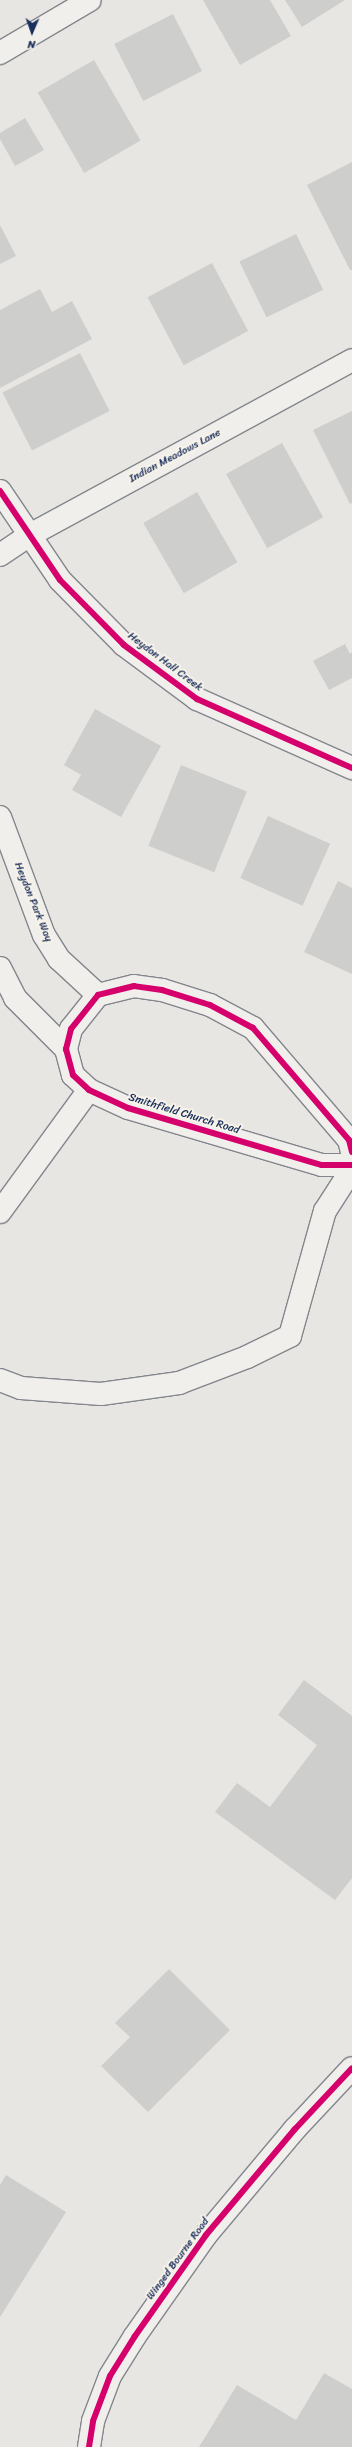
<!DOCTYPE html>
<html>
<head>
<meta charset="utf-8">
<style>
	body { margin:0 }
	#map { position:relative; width:352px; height:2447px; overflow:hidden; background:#e8e6e2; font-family:Sriracha,sans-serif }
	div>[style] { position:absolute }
	.building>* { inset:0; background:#cececd; transform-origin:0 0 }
	.roads { filter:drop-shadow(1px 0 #83868d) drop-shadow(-1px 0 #83868d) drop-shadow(0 1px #83868d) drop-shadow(0 -1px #83868d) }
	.minor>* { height:22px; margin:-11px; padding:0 11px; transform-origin:11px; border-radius:11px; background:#f0efeb }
	.cycleway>* { height:6px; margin:-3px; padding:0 3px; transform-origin:3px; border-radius:3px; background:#d6006c }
	span { translate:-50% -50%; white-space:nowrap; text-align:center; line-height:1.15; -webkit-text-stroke:4px #f7f3e8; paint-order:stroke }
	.street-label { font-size:11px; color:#1b2f5e }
	.north { position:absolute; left:12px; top:12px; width:40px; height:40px; -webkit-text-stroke:3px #f7f3e8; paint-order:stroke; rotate:182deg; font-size:11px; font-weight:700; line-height:16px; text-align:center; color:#1b2f5e }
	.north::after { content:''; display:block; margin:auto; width:14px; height:18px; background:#1b2f5e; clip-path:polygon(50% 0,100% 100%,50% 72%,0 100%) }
</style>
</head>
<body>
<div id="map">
	<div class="building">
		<i style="clip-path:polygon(203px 0,270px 0,291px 36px,240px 65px)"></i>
		<i style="clip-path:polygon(285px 0,345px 0,302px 27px)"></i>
		<i style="left:173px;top:14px;width:64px;height:66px;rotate:63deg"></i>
		<i style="left:94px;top:60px;width:93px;height:65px;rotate:60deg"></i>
		<i style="clip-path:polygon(25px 118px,44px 150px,15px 166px,0 139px,0 133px)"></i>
		<i style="clip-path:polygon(352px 162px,352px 270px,350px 270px,307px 185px)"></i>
		<i style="clip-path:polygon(0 225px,16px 256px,0 264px)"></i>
		<i style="left:296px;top:234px;width:62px;height:63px;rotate:64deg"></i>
		<i style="left:212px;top:263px;width:77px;height:73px;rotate:62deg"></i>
		<i style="clip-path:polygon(40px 289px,52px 312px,72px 301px,92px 339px,0 388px,0 310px)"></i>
		<i style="left:80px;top:353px;width:65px;height:87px;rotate:63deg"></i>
		<i style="clip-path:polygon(352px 411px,352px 503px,350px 504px,313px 430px)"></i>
		<i style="left:282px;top:443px;width:85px;height:64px;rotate:61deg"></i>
		<i style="left:197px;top:492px;width:81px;height:62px;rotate:60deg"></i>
		<i style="clip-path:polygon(345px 644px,350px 654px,352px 652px,352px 678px,329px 690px,313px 661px)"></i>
		<i style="clip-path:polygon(95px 709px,161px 746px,121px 817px,72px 790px,81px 775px,64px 765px)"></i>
		<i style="left:181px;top:765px;width:71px;height:87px;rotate:22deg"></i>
		<i style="left:268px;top:816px;width:68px;height:68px;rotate:24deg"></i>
		<i style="clip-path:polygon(338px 881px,352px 888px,352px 974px,304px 952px)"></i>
		<i style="clip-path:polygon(304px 1680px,352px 1716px,352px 1878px,335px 1900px,215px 1812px,237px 1783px,270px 1807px,317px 1745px,278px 1715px)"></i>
		<i style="clip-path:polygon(169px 1969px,230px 2030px,148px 2112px,101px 2066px,130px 2037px,115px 2023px)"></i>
		<i style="clip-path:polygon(6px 2175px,66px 2212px,0 2317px,0 2185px)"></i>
		<i style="clip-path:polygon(324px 2373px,352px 2389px,352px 2447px,199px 2447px,237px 2385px,296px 2420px)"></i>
	</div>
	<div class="roads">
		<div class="minor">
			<i style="left:0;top:53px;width:104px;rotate:-30.5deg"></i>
			<i style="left:0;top:491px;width:107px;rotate:56deg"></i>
			<i style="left:60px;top:580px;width:91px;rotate:45.4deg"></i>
			<i style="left:124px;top:645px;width:91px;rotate:36.5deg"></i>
			<i style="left:197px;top:699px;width:170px;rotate:24deg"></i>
			<i style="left:0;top:555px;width:36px;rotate:-34deg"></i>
			<i style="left:30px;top:535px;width:366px;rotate:-28.5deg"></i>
			<i style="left:0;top:817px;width:126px;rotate:69.6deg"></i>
			<i style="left:44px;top:935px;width:28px;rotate:58deg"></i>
			<i style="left:59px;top:959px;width:53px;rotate:42.7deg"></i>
			<i style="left:0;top:968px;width:34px;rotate:63deg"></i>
			<i style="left:15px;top:998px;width:72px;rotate:45deg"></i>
			<i style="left:352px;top:1152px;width:12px;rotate:-104deg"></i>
			<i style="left:349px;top:1140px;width:148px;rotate:-130.6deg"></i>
			<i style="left:253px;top:1028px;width:49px;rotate:-151.9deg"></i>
			<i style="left:210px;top:1005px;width:50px;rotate:-162.6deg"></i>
			<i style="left:162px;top:990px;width:28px;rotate:-172deg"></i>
			<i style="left:134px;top:986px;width:37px;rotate:166deg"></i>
			<i style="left:98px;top:995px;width:43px;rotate:128.5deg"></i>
			<i style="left:71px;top:1029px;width:21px;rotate:104deg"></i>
			<i style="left:66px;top:1049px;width:27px;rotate:75deg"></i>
			<i style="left:73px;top:1075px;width:22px;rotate:43deg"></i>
			<i style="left:89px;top:1090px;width:43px;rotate:24.8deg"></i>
			<i style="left:128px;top:1108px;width:202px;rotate:16.4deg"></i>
			<i style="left:322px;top:1165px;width:30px"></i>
			<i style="left:0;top:1212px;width:151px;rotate:-53.9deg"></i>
			<i style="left:0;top:1380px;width:22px;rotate:21deg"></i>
			<i style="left:21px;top:1388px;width:80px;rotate:4.3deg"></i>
			<i style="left:101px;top:1394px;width:79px;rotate:-8deg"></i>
			<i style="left:179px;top:1383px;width:73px;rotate:-20.9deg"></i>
			<i style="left:247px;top:1357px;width:48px;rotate:-26deg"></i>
			<i style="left:290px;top:1336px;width:130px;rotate:-74.4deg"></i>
			<i style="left:325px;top:1211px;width:50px;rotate:-57.3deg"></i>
			<i style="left:89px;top:2447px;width:26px;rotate:-81deg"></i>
			<i style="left:93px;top:2421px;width:48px;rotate:-69.3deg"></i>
			<i style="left:110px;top:2376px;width:47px;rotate:-58deg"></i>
			<i style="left:135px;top:2336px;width:123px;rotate:-54.9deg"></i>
			<i style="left:206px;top:2235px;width:138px;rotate:-50deg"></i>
			<i style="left:295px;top:2129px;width:83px;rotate:-46.9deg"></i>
		</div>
	</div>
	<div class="cycleway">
		<i style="left:0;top:491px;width:107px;rotate:56deg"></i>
		<i style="left:60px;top:580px;width:91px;rotate:45.4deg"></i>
		<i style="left:124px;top:645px;width:91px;rotate:36.5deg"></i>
		<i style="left:197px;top:699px;width:170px;rotate:24deg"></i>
		<i style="left:352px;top:1152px;width:12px;rotate:-104deg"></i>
		<i style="left:349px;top:1140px;width:148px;rotate:-130.6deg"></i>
		<i style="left:253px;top:1028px;width:49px;rotate:-151.9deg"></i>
		<i style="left:210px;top:1005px;width:50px;rotate:-162.6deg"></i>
		<i style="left:162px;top:990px;width:28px;rotate:-172deg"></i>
		<i style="left:134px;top:986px;width:37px;rotate:166deg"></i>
		<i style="left:98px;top:995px;width:43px;rotate:128.5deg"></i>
		<i style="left:71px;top:1029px;width:21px;rotate:104deg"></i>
		<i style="left:66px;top:1049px;width:27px;rotate:75deg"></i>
		<i style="left:73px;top:1075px;width:22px;rotate:43deg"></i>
		<i style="left:89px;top:1090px;width:43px;rotate:24.8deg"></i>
		<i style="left:128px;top:1108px;width:202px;rotate:16.4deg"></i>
		<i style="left:322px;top:1165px;width:30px"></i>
		<i style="left:89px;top:2447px;width:26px;rotate:-81deg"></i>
		<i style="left:93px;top:2421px;width:48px;rotate:-69.3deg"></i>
		<i style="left:110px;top:2376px;width:47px;rotate:-58deg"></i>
		<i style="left:135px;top:2336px;width:123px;rotate:-54.9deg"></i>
		<i style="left:206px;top:2235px;width:138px;rotate:-50deg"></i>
		<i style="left:295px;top:2129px;width:83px;rotate:-46.9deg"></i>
	</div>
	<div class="street-label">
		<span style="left:175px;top:456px;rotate:-28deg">Indian Meadows Lane</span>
		<span style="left:165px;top:662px;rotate:37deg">Heydon Hall Creek</span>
		<span style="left:33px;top:902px;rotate:68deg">Heydon Park Way</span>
		<span style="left:184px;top:1114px;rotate:17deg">Smithfield Church Road</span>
		<span style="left:178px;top:2259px;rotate:-54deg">Winged Bourne Road</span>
	</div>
	<div class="north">N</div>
</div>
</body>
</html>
